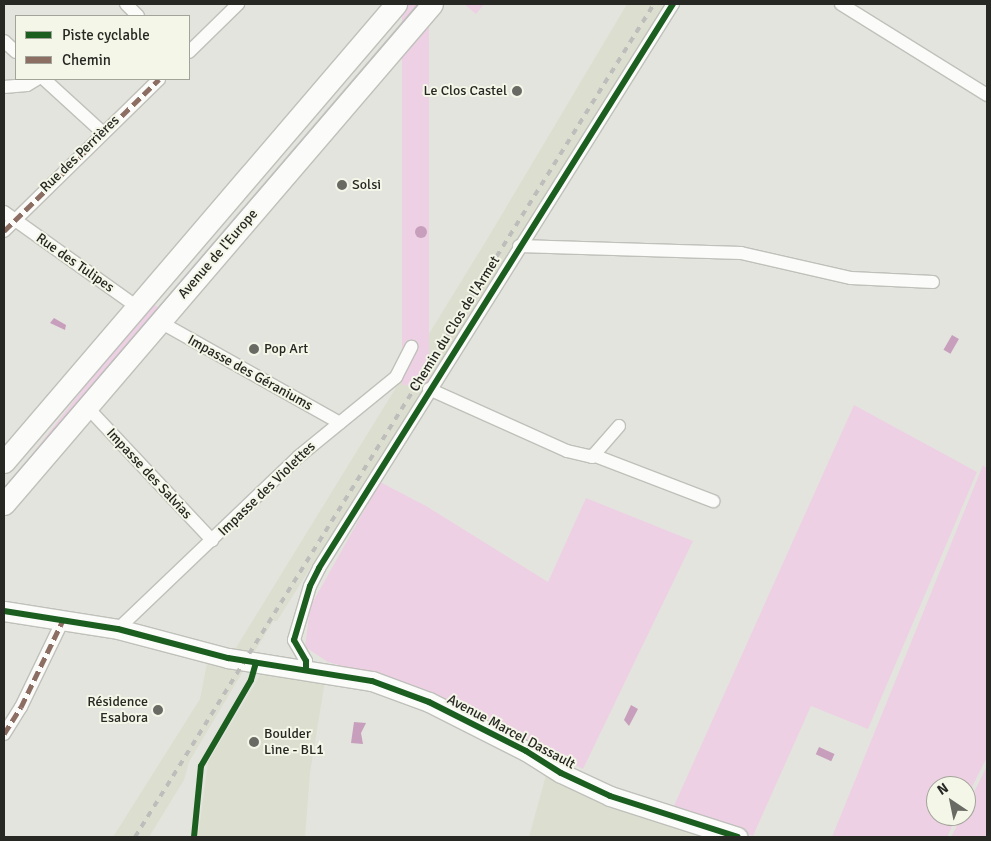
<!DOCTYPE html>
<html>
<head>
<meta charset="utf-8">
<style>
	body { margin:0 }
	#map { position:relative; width:991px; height:841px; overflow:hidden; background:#e4e4de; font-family:Signika,sans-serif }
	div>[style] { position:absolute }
	.built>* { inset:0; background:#dcdecf }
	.green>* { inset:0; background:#edd0e3; transform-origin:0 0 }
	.water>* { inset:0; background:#c79fbc; transform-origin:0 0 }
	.round { border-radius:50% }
	.roads { filter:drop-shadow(1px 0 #c0c0bb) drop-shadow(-1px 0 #c0c0bb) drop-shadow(0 1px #c0c0bb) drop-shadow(0 -1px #c0c0bb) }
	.street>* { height:12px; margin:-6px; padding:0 6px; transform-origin:6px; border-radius:6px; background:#fbfbfa }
	.secondary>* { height:19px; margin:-9.5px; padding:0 9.5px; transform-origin:9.5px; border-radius:9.5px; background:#fbfbfa }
	.primary>* { height:21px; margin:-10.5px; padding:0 10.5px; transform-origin:10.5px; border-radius:10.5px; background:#fbfbfa }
	.tram>* { height:1px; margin:-0.5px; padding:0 0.5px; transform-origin:0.5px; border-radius:0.5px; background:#bdbdbc }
	.rail>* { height:4px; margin-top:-2px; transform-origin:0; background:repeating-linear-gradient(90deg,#bdbdbc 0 6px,transparent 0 12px) }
	.quiet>* { height:5px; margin-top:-2.5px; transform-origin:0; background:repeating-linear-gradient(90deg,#8d6e63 0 10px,transparent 0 15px) }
	.cycleway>* { height:6px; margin:-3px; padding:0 3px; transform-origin:3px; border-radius:3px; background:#1b5e20 }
	.dots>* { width:14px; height:14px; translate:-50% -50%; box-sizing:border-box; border:2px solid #f4f6e8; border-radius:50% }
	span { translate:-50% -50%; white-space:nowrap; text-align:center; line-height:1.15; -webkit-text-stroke:4px #f4f6e8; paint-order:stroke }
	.poi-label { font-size:14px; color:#272823 }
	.right { translate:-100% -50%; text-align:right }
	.left { translate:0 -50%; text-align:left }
	.street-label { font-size:14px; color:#272823 }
	.frame { position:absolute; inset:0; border:5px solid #272823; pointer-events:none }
	.legend { position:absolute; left:15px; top:15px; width:175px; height:65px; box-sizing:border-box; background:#f4f6e8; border:1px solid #a2a499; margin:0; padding:6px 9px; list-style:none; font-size:15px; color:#272823 }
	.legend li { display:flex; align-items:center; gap:10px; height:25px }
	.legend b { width:25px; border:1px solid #a2a499 }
	.north { position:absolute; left:926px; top:776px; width:50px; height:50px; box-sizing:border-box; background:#f4f6e8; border:1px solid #a2a499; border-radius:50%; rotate:326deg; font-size:14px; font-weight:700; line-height:20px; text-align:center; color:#272823 }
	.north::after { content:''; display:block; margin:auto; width:18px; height:22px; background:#696a64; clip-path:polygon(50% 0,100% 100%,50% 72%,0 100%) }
</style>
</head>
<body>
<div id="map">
	<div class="built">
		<i style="clip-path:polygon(627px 4px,666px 4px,277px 621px,273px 621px,189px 762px,184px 780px,149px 837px,113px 837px,200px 699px,207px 663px,226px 664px,486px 241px)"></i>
		<i style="clip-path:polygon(262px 672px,325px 681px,310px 773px,305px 837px,198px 837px,208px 762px)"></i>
		<i style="clip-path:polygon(546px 775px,728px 837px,529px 837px)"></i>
	</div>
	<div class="green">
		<i style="left:402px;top:4px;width:27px;height:381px"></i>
		<i style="clip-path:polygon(464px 4px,484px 4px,476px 14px)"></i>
		<i style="left:151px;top:302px;width:16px;height:222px;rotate:38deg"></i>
		<i style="clip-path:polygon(854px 405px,977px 472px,868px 729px,811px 706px,753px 836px,673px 808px)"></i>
		<i style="clip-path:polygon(983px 465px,987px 469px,987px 757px,966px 799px,966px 786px,936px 786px,936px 816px,957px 816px,947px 837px,832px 837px)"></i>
		<i style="clip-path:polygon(380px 482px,426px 506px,548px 582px,586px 498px,693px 541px,583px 769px,427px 690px,328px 662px,305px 647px,310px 607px)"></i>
		<i style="clip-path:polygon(987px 766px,987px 837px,951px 837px,962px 816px,966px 816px,966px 808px)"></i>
	</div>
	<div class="water">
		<i class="round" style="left:415px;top:226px;width:12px;height:12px"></i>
		<i style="clip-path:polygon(54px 318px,66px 325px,65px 330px,50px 323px)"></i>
		<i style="left:952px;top:335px;width:8px;height:17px;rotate:30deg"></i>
		<i style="clip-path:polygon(631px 705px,638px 709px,629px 726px,624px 720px)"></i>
		<i style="clip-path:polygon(354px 722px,366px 723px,361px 733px,363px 744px,351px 743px)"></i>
		<i style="left:819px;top:747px;width:17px;height:8px;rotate:24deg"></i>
	</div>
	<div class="roads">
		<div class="street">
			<i style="left:126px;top:4px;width:17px;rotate:45deg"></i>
			<i style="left:841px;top:4px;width:172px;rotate:31.9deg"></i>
			<i style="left:4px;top:41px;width:16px;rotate:43deg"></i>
			<i style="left:189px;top:52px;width:69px;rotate:-44.4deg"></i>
			<i style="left:44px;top:79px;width:79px;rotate:42.4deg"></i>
			<i style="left:4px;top:87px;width:23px;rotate:-5deg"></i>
			<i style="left:27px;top:85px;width:12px;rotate:-31deg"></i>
			<i style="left:4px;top:212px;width:163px;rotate:35.5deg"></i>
			<i style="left:4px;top:231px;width:217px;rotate:-44.4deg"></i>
			<i style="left:519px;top:246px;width:222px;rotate:1.8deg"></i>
			<i style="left:741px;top:253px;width:113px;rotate:12.8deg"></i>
			<i style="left:851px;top:278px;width:82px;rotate:2.8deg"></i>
			<i style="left:160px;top:322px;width:206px;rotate:29.3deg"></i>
			<i style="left:429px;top:389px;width:151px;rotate:24.2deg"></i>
			<i style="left:567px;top:451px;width:26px;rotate:13deg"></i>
			<i style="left:592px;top:457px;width:41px;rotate:-48.9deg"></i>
			<i style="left:87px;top:407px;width:183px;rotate:46.8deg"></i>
			<i style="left:593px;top:455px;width:129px;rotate:21deg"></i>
			<i style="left:118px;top:629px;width:249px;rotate:-43.7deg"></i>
			<i style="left:298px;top:457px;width:127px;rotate:-39.2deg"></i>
			<i style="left:396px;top:377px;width:34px;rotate:-63deg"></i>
			<i style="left:306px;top:668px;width:7px;rotate:-90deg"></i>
			<i style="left:306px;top:661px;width:24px;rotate:-120deg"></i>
			<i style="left:294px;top:640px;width:56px;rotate:-73.5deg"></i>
			<i style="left:310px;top:586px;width:20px;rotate:-63deg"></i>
			<i style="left:319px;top:568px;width:666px;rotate:-57.89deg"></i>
			<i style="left:4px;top:734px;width:32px;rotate:-58deg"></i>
			<i style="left:21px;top:707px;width:97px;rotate:-64.2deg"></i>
		</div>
		<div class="secondary">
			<i style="left:4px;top:611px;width:115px;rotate:9deg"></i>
			<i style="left:118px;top:629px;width:114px;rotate:14.8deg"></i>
			<i style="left:228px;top:658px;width:146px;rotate:9.1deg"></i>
			<i style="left:372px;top:681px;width:61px;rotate:20.2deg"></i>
			<i style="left:429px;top:702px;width:109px;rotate:26.8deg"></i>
			<i style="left:526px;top:751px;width:41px;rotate:32.2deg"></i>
			<i style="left:561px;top:773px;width:54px;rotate:25.1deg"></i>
			<i style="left:610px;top:796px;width:134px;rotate:17.8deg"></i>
		</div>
		<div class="primary">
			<i style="left:4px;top:462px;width:603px;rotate:-49.44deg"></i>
			<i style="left:4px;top:504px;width:658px;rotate:-49.44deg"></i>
		</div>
	</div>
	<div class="tram">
		<i style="left:4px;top:487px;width:636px;rotate:-49.4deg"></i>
	</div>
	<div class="rail">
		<i style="left:135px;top:837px;width:981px;rotate:-58.08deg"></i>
	</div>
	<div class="quiet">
		<i style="left:4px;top:231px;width:217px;rotate:-44.4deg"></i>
		<i style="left:4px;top:734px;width:32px;rotate:-58deg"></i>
		<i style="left:21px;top:707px;width:97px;rotate:-64.2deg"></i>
	</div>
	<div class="cycleway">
		<i style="left:4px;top:611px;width:115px;rotate:9deg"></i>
		<i style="left:118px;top:629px;width:114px;rotate:14.8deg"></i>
		<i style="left:228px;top:658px;width:146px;rotate:9.1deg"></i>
		<i style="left:372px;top:681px;width:61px;rotate:20.2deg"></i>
		<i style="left:429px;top:702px;width:109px;rotate:26.8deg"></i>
		<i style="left:526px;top:751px;width:41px;rotate:32.2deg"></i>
		<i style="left:561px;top:773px;width:54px;rotate:25.1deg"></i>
		<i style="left:610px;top:796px;width:134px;rotate:17.8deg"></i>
		<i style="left:306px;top:668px;width:7px;rotate:-90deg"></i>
		<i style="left:306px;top:661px;width:24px;rotate:-120deg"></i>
		<i style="left:294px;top:640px;width:56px;rotate:-73.5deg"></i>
		<i style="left:310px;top:586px;width:20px;rotate:-63deg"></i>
		<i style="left:319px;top:568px;width:666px;rotate:-57.89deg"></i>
		<i style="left:194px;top:837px;width:71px;rotate:-84.4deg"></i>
		<i style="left:201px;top:766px;width:99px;rotate:-59.8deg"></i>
		<i style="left:251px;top:680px;width:18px;rotate:-74deg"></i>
	</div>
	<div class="dots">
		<i style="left:517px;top:91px;background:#696a64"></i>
		<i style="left:342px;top:185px;background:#696a64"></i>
		<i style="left:254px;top:349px;background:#696a64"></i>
		<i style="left:158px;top:710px;background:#696a64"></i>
		<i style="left:254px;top:742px;background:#696a64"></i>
	</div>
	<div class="poi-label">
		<span class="right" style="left:507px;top:91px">Le Clos Castel</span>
		<span class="left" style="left:352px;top:185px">Solsi</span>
		<span class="left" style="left:264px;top:349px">Pop Art</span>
		<span class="right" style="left:148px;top:710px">Résidence<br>Esabora</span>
		<span class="left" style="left:264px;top:742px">Boulder<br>Line - BL1</span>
	</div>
	<div class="street-label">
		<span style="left:80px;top:154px;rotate:-44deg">Rue des Perrières</span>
		<span style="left:218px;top:254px;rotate:-49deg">Avenue de l'Europe</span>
		<span style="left:75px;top:263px;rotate:35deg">Rue des Tulipes</span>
		<span style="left:455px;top:324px;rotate:-58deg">Chemin du Clos de l'Armet</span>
		<span style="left:250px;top:373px;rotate:29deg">Impasse des Géraniums</span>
		<span style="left:149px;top:474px;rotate:47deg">Impasse des Salvias</span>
		<span style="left:267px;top:489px;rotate:-44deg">Impasse des Violettes</span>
		<span style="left:511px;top:732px;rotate:28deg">Avenue Marcel Dassault</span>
	</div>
	<div class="frame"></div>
	<ul class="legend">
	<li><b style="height:6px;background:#1b5e20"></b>Piste cyclable</li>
	<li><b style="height:6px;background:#8d6e63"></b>Chemin</li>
	</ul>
	<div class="north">N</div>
</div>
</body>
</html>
